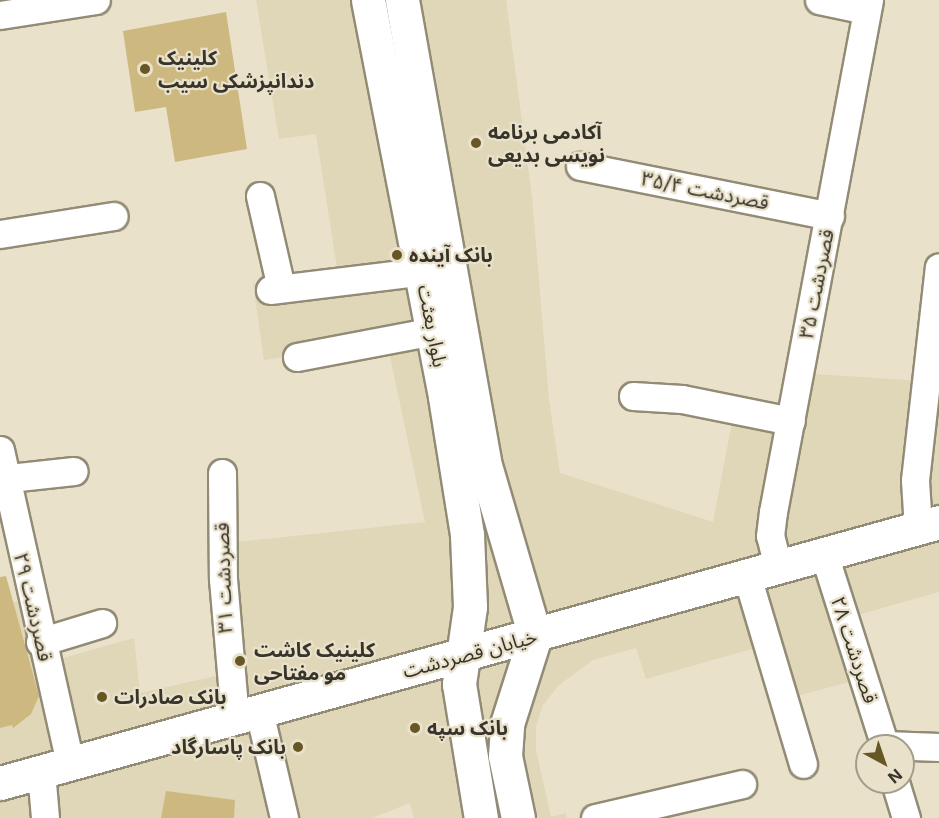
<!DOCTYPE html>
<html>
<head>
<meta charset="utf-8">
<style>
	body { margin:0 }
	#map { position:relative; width:939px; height:818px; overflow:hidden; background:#e9e1ca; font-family:Inter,"Noto Sans Arabic",sans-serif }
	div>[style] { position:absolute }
	.built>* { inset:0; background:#e0d6b8 }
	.building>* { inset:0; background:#cdb980 }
	.roads { filter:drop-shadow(2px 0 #928b75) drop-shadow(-2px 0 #928b75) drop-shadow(0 2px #928b75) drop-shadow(0 -2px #928b75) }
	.minor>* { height:27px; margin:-13.5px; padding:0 13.5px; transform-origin:13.5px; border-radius:13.5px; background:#fff }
	.major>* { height:33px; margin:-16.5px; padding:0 16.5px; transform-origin:16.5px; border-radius:16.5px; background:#fff }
	.dots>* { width:16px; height:16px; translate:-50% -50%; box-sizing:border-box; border:3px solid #e9e1ca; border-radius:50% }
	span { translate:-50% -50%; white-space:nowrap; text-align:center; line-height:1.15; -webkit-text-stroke:4.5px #e9e1ca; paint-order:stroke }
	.poi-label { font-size:20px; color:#37342b; font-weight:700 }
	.left { translate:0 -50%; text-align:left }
	.right { translate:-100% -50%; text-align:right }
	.street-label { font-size:20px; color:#37342b }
	.north { position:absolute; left:855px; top:734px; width:60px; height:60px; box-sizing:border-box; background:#e9e1ca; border:2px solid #a29c8a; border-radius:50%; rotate:140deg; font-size:16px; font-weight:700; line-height:24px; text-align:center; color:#37342b }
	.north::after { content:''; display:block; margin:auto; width:21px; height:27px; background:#675725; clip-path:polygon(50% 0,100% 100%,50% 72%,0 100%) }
</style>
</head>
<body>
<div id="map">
	<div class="built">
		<i style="clip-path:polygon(256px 0,506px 0,532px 197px,549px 400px,560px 473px,713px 522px,732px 422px,777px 432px,814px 374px,939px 382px,939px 592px,847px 618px,864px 678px,782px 700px,766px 645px,646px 679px,636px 648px,593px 660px,559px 685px,543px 705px,536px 726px,536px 750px,551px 817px,566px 813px,567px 818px,414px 818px,410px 803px,372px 818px,0 818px,0 606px,38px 596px,56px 660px,134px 638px,140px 693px,220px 675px,218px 544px,425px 522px,387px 342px,264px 360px,253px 284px,338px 274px,316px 134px,279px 139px)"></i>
	</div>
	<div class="building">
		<i style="clip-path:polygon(226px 12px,247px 149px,175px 162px,166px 107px,135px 112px,123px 31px)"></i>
		<i style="clip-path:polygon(6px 576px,39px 696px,31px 714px,13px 728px,12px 725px,0 728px,0 577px)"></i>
		<i style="clip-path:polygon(166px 791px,235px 800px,234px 818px,161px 818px)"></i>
	</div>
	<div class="roads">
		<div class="minor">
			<i style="left:819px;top:0;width:48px;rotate:12deg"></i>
			<i style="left:0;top:15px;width:97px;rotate:-8.9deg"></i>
			<i style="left:580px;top:166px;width:255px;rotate:11.3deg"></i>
			<i style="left:260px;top:196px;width:94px;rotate:77.1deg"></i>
			<i style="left:0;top:234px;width:115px;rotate:-9deg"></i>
			<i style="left:270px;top:290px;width:172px;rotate:-7deg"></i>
			<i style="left:297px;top:357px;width:138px;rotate:-10.8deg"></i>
			<i style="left:633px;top:396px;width:49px;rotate:3.5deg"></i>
			<i style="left:682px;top:399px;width:111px;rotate:11.4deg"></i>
			<i style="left:0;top:450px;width:321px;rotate:77.4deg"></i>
			<i style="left:222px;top:473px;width:106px;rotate:89.5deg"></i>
			<i style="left:223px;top:579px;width:140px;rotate:85.1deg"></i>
			<i style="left:0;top:479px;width:74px;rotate:-6.2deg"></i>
			<i style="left:918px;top:528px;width:48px;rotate:-93.6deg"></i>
			<i style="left:915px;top:480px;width:214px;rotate:-83.6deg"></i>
			<i style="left:824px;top:554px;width:201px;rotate:72.4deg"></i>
			<i style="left:778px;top:567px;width:32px;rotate:-104deg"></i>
			<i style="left:770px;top:536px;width:24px;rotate:-83deg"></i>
			<i style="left:773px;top:512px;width:521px;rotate:-79.38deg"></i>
			<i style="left:747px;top:576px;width:196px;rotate:73.4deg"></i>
			<i style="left:40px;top:642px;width:65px;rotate:-17deg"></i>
			<i style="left:259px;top:711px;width:110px;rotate:76.8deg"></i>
			<i style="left:885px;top:745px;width:54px;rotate:2.1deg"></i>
			<i style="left:41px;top:771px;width:47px;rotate:85.1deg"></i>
			<i style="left:895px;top:782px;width:38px;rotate:73deg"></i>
			<i style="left:595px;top:818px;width:151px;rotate:-13deg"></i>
		</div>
		<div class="major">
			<i style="left:368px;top:0;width:404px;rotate:79deg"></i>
			<i style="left:445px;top:397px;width:140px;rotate:80.9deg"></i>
			<i style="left:467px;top:535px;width:72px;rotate:87.6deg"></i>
			<i style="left:470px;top:607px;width:78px;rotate:98.1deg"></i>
			<i style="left:459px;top:684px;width:136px;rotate:80.7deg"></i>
			<i style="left:402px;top:0;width:469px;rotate:79.9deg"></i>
			<i style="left:484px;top:462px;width:181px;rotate:73.7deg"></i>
			<i style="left:0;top:783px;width:975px;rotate:-15.53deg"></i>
			<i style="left:518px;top:818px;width:63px;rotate:-101.8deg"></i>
			<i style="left:505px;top:756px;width:32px;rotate:-86deg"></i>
			<i style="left:507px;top:724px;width:92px;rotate:-72.3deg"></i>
		</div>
	</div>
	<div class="dots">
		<i style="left:145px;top:69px;background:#675725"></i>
		<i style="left:476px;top:143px;background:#675725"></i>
		<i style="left:397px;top:255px;background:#675725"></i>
		<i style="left:240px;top:661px;background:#675725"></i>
		<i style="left:102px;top:697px;background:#675725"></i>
		<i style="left:415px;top:728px;background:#675725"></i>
		<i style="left:298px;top:747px;background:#675725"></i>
	</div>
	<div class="poi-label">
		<span class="left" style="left:158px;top:70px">کلینیک<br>دندانپزشکی سیب</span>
		<span class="left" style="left:488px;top:144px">آکادمی برنامه<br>نویسی بدیعی</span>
		<span class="left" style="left:409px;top:255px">بانک آینده</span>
		<span class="left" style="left:254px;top:662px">کلینیک کاشت<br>مو مفتاحی</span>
		<span class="left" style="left:114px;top:697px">بانک صادرات</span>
		<span class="left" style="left:427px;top:728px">بانک سپه</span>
		<span class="right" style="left:286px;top:747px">بانک پاسارگاد</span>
	</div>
	<div class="street-label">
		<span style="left:705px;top:191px;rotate:11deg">قصردشت ۳۵/۴</span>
		<span style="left:817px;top:284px;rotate:-79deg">قصردشت ۳۵</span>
		<span style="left:432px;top:326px;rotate:79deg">بلوار بعثت</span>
		<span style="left:224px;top:578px;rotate:-92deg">قصردشت ۳۱</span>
		<span style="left:33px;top:607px;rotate:77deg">قصردشت ۲۹</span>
		<span style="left:854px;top:650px;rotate:72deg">قصردشت ۲۸</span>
		<span style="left:470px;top:654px;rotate:-15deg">خیابان قصردشت</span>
	</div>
	<div class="north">N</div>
</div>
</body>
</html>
